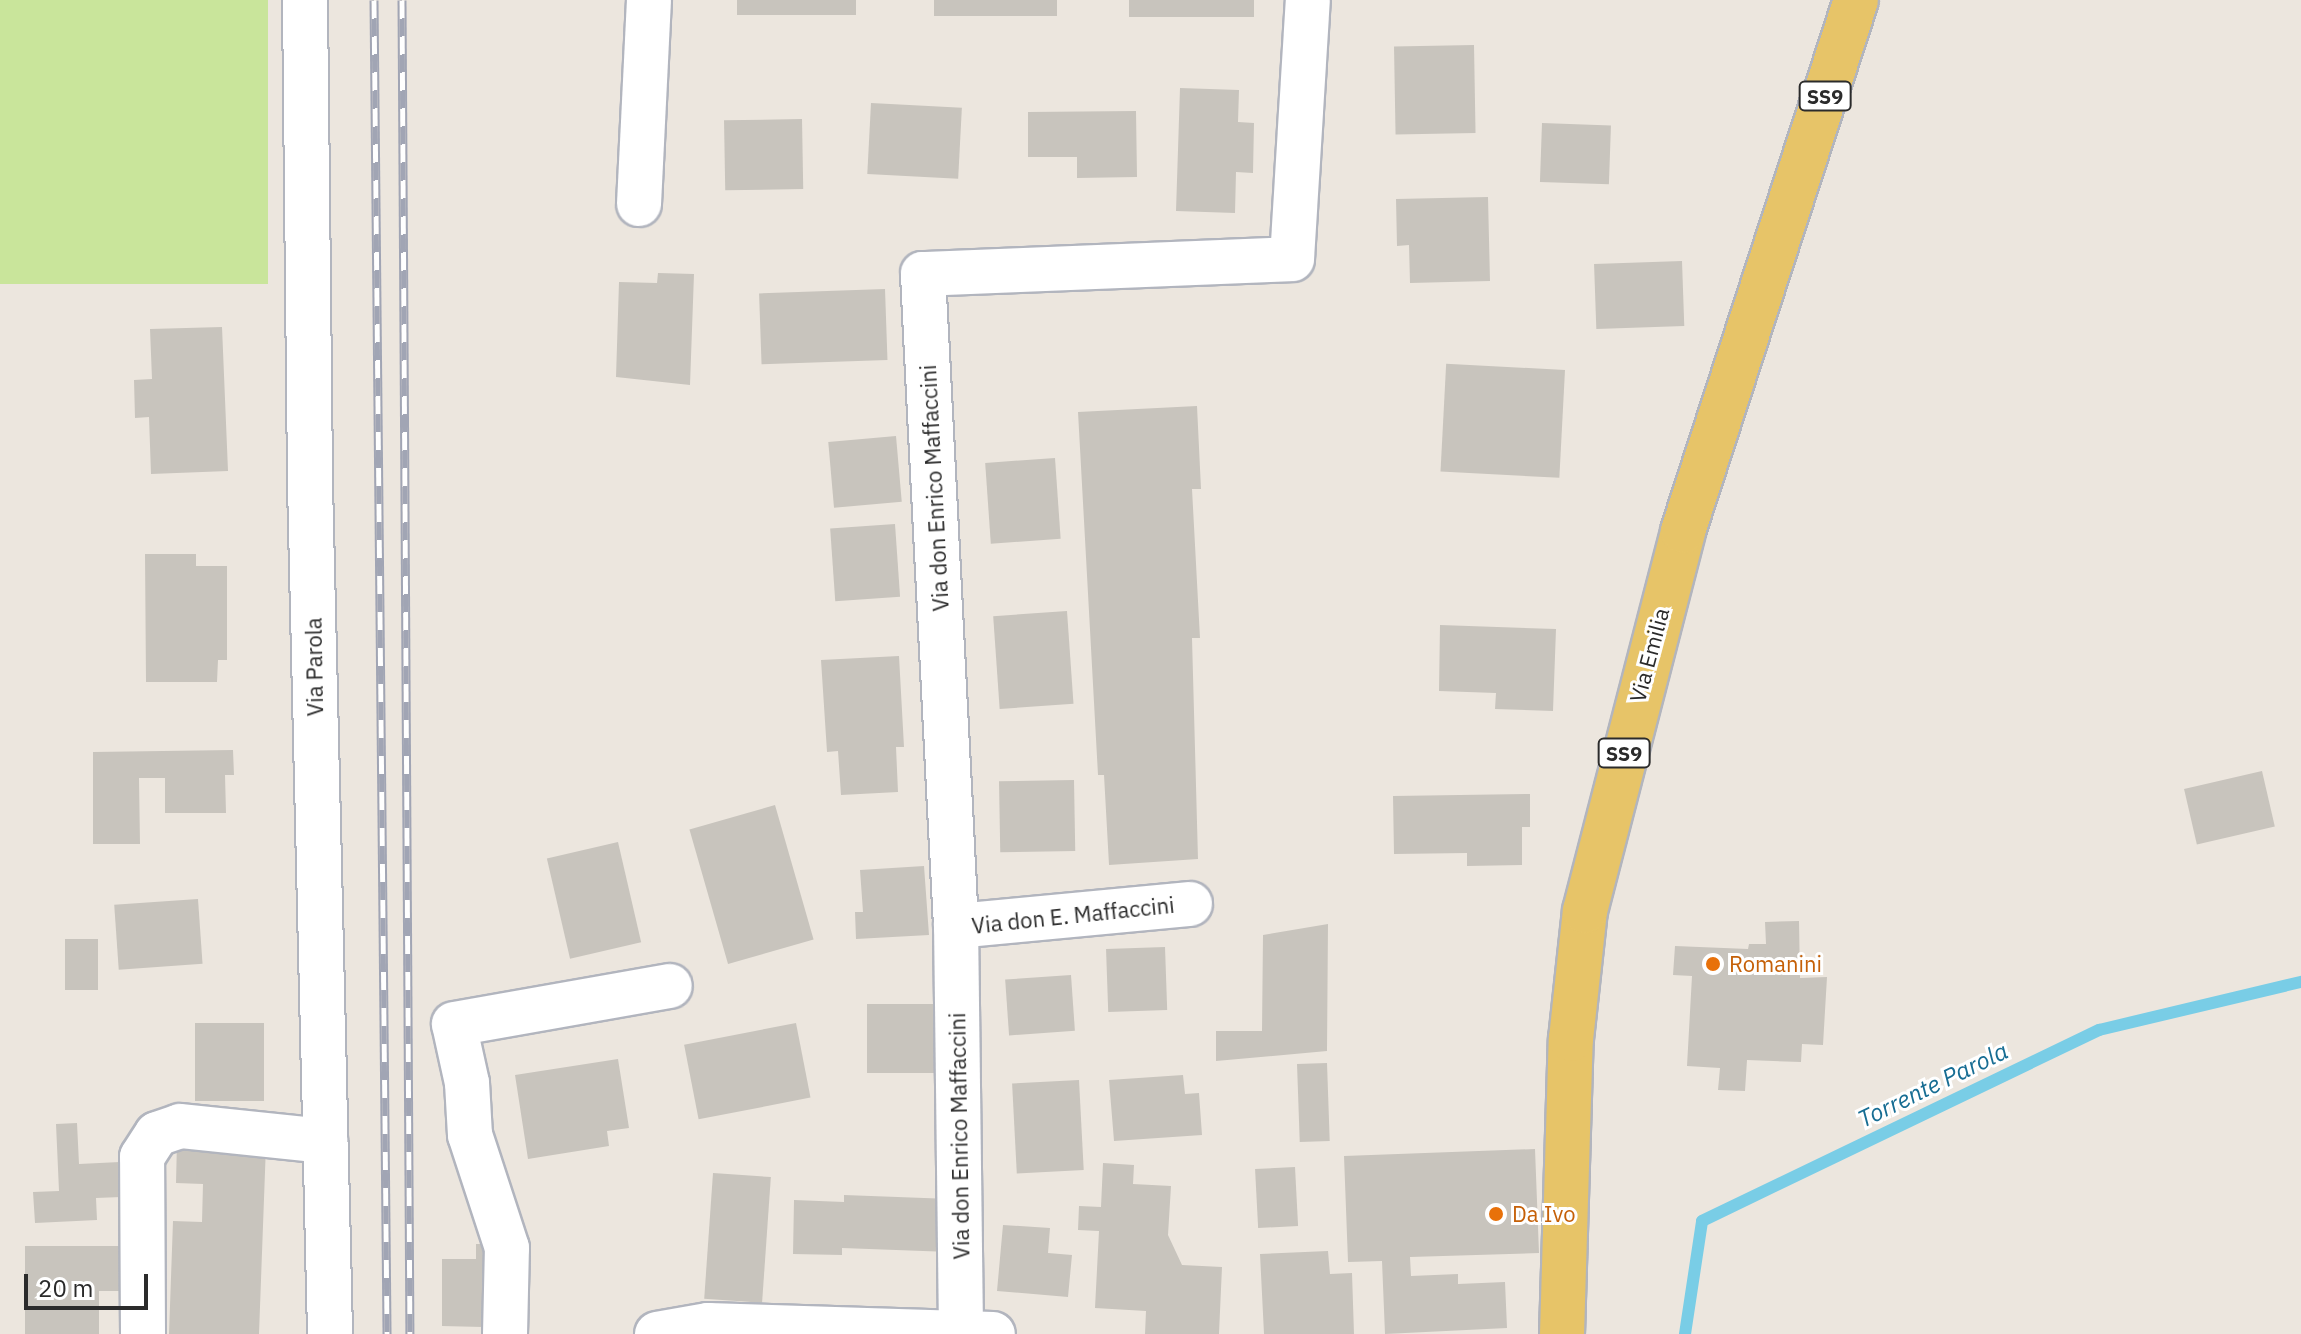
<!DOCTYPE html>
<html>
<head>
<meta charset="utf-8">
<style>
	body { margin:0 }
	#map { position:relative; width:2301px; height:1334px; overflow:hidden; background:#ece6de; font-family:"IBM Plex Sans",sans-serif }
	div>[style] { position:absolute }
	.pitch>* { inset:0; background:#c9e59b; transform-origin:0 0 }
	.stream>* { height:12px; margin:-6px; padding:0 6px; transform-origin:6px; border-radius:6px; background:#79cde6 }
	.building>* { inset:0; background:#c8c4bd; transform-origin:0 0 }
	.roads { filter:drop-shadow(2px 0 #b2b5be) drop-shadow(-2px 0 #b2b5be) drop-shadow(0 2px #b2b5be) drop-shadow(0 -2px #b2b5be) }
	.minor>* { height:44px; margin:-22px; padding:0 22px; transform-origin:22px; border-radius:22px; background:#fff }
	.primary>* { height:44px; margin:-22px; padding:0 22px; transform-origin:22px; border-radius:22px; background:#e7c468 }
	.rail>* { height:9px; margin-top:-4.5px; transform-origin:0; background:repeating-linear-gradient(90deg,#fff 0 18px,#a1a5b4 0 36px); box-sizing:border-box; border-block:2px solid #a1a5b4 }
	.dots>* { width:22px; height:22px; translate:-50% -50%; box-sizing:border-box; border:4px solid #fff; border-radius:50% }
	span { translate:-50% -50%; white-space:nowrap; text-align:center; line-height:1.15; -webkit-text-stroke:6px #fff; paint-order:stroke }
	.shield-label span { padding:2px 6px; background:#fff; border:2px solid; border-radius:6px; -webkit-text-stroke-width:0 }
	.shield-label { font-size:20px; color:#2b2b2b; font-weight:700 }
	.street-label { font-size:22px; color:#2b2b2b }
	.food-label { font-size:22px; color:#c56008 }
	.left { translate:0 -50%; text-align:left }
	.water-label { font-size:24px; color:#176d93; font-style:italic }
	.scale { position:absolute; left:24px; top:1274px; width:124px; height:36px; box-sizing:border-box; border:4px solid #2b2b2b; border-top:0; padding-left:10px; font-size:24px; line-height:28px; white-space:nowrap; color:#2b2b2b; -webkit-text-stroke:6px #fff; paint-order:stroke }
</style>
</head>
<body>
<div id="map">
	<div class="pitch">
		<i style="left:0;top:0;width:268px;height:284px"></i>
	</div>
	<div class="stream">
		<i style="left:1685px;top:1334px;width:114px;rotate:-81.4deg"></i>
		<i style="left:1702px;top:1221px;width:441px;rotate:-25.7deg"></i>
		<i style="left:2099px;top:1030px;width:208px;rotate:-13.4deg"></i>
	</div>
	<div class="building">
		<i style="left:737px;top:0;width:119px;height:15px"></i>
		<i style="left:934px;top:0;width:123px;height:16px"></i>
		<i style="left:1129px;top:0;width:125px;height:17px"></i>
		<i style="left:1474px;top:45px;width:88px;height:80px;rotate:89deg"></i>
		<i style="clip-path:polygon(1180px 88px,1239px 90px,1238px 122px,1254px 123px,1253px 173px,1236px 172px,1235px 213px,1176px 211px)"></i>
		<i style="left:871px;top:103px;width:91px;height:71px;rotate:3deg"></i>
		<i style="clip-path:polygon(1136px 111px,1137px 177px,1077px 178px,1077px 157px,1028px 157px,1028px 112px)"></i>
		<i style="left:802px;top:119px;width:70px;height:78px;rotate:89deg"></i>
		<i style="left:1542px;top:123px;width:69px;height:59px;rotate:2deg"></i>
		<i style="clip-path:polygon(1488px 197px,1490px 281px,1410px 283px,1409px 245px,1397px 246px,1396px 199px)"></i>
		<i style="left:1682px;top:261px;width:65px;height:88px;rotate:88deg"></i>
		<i style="clip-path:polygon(658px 273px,694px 274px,690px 385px,616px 377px,619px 282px,657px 283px)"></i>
		<i style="left:885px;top:289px;width:71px;height:126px;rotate:88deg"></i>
		<i style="clip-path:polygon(222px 327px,228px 471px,151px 474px,149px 417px,135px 418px,134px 380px,152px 379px,150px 329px)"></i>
		<i style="left:1565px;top:370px;width:108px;height:119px;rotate:93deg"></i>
		<i style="clip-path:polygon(1197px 406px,1201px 489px,1192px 489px,1200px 638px,1192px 638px,1198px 859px,1109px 865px,1104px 775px,1098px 775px,1078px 412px)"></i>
		<i style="left:896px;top:436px;width:66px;height:68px;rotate:85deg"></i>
		<i style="left:1055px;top:458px;width:81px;height:70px;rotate:86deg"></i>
		<i style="left:895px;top:524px;width:73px;height:65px;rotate:86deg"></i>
		<i style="clip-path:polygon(145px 554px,196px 554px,196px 566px,227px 566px,227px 660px,218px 660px,217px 682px,146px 682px)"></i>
		<i style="left:1067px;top:611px;width:93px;height:74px;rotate:86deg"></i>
		<i style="clip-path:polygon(1440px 625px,1556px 629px,1553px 711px,1495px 709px,1496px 693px,1439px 691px)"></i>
		<i style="clip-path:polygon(899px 656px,904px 747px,896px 747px,898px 792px,841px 795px,838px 751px,827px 752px,821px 660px)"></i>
		<i style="clip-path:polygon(233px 750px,234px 775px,225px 775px,226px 813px,165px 813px,165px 778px,139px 778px,140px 844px,93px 844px,93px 752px)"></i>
		<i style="left:2262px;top:771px;width:57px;height:80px;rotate:77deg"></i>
		<i style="left:1074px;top:780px;width:71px;height:75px;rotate:89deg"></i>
		<i style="clip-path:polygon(1530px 794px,1530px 827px,1522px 827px,1522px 865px,1467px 866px,1467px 853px,1394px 854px,1393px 796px)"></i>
		<i style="left:775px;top:805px;width:140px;height:89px;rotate:74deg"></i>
		<i style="left:618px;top:842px;width:103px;height:73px;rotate:77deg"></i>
		<i style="clip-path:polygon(924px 866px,929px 935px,856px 939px,855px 912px,863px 912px,860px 870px)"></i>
		<i style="left:198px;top:899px;width:65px;height:84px;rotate:86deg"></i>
		<i style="clip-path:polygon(1799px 921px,1800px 978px,1827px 977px,1823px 1045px,1802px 1044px,1801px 1062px,1747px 1060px,1745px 1091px,1718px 1090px,1720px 1068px,1687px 1066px,1692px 976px,1673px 975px,1675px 946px,1748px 949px,1749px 944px,1766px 944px,1765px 922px)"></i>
		<i style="clip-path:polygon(1328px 924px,1327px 1051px,1216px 1061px,1216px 1031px,1262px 1031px,1263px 935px)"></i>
		<i style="left:65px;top:939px;width:33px;height:51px"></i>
		<i style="left:1165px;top:947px;width:63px;height:59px;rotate:88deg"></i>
		<i style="left:1071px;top:975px;width:56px;height:66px;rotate:86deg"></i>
		<i style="left:938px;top:1004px;width:69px;height:71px;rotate:90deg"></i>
		<i style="left:264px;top:1023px;width:78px;height:69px;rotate:90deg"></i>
		<i style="left:796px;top:1023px;width:76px;height:114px;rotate:79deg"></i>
		<i style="clip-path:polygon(618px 1059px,629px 1128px,607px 1131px,609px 1146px,528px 1159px,515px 1075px)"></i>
		<i style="left:1327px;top:1063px;width:78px;height:30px;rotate:88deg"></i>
		<i style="clip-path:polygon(1183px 1075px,1185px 1094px,1199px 1093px,1202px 1135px,1114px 1141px,1109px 1080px)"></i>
		<i style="left:1079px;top:1080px;width:90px;height:67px;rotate:87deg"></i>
		<i style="clip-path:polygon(77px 1123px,79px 1164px,120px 1162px,121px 1197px,96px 1198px,97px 1220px,35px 1223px,33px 1192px,59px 1191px,56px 1124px)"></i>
		<i style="clip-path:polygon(177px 1141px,266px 1145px,259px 1334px,169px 1334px,173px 1221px,202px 1222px,203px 1184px,176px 1183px)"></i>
		<i style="clip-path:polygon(1535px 1149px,1539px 1253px,1410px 1257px,1411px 1276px,1458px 1274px,1458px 1284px,1505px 1282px,1507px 1328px,1385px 1334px,1382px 1261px,1348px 1262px,1344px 1156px)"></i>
		<i style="clip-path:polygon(1103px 1163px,1134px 1165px,1133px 1184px,1171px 1186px,1168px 1235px,1182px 1265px,1222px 1267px,1219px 1334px,1145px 1334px,1146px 1311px,1095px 1308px,1099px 1231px,1078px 1230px,1079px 1206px,1101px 1207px)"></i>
		<i style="left:1295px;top:1167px;width:59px;height:40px;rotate:87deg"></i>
		<i style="left:713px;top:1173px;width:58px;height:126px;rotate:4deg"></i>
		<i style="clip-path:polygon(844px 1195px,951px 1199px,950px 1252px,842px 1248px,842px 1255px,793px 1254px,794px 1200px,844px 1202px)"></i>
		<i style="clip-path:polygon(1003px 1225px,1050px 1228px,1048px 1253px,1072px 1255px,1068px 1297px,997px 1291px)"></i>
		<i style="clip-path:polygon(476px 1244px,494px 1244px,495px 1264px,484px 1264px,483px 1327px,442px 1326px,442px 1259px,476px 1259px)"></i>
		<i style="clip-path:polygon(25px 1246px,133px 1246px,133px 1291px,99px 1291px,99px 1334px,25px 1334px)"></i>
		<i style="clip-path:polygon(1328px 1251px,1330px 1274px,1352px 1273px,1354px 1334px,1264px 1334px,1260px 1254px)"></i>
	</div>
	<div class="roads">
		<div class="minor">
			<i style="left:305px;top:0;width:484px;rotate:89.4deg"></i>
			<i style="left:310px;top:484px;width:850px;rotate:88.65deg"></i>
			<i style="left:639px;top:204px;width:204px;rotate:-87.2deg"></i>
			<i style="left:956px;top:926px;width:235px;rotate:-5.4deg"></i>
			<i style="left:961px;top:1331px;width:405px;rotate:-90.7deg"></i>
			<i style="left:956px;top:926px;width:653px;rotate:-92.9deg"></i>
			<i style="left:923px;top:274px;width:369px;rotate:-2.3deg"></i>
			<i style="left:1292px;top:259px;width:259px;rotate:-86.5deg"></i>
			<i style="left:143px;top:1334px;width:177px;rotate:-90.3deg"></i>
			<i style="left:142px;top:1157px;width:27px;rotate:-57deg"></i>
			<i style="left:157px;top:1134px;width:24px;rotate:-19deg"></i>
			<i style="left:180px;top:1126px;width:146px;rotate:5.9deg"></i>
			<i style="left:505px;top:1334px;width:86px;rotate:-88.7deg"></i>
			<i style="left:507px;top:1248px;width:119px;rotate:-108.1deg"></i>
			<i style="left:470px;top:1135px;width:52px;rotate:-93.3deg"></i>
			<i style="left:467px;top:1083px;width:60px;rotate:-102.4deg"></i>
			<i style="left:454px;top:1024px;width:219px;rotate:-10deg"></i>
			<i style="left:657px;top:1334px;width:52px;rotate:-10deg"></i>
			<i style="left:708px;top:1325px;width:285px;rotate:1.8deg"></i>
		</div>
		<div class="primary">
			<i style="left:1562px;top:1334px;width:295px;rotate:-88.3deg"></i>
			<i style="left:1571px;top:1039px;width:129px;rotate:-83.8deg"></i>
			<i style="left:1585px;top:911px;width:392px;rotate:-75.5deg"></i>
			<i style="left:1683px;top:531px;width:558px;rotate:-71.95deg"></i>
		</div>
	</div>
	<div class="rail">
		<i style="left:374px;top:0;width:1334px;rotate:89.44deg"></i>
		<i style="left:402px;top:0;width:1334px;rotate:89.66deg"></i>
	</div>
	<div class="dots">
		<i style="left:1713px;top:964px;background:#e8710a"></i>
		<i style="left:1496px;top:1214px;background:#e8710a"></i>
	</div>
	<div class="shield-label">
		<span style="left:1825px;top:96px">SS9</span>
		<span style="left:1624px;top:753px">SS9</span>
	</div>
	<div class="street-label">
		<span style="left:934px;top:488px;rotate:-93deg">Via don Enrico Maffaccini</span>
		<span style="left:1649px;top:655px;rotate:-75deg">Via Emilia</span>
		<span style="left:314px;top:667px;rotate:-91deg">Via Parola</span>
		<span style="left:1073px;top:915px;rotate:-6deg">Via don E. Maffaccini</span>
		<span style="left:959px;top:1136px;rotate:-91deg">Via don Enrico Maffaccini</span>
	</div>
	<div class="food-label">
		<span class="left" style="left:1729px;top:964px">Romanini</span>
		<span class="left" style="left:1512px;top:1214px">Da Ivo</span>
	</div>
	<div class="water-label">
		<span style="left:1933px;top:1085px;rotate:-26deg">Torrente Parola</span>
	</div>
	<div class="scale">20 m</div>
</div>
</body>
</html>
